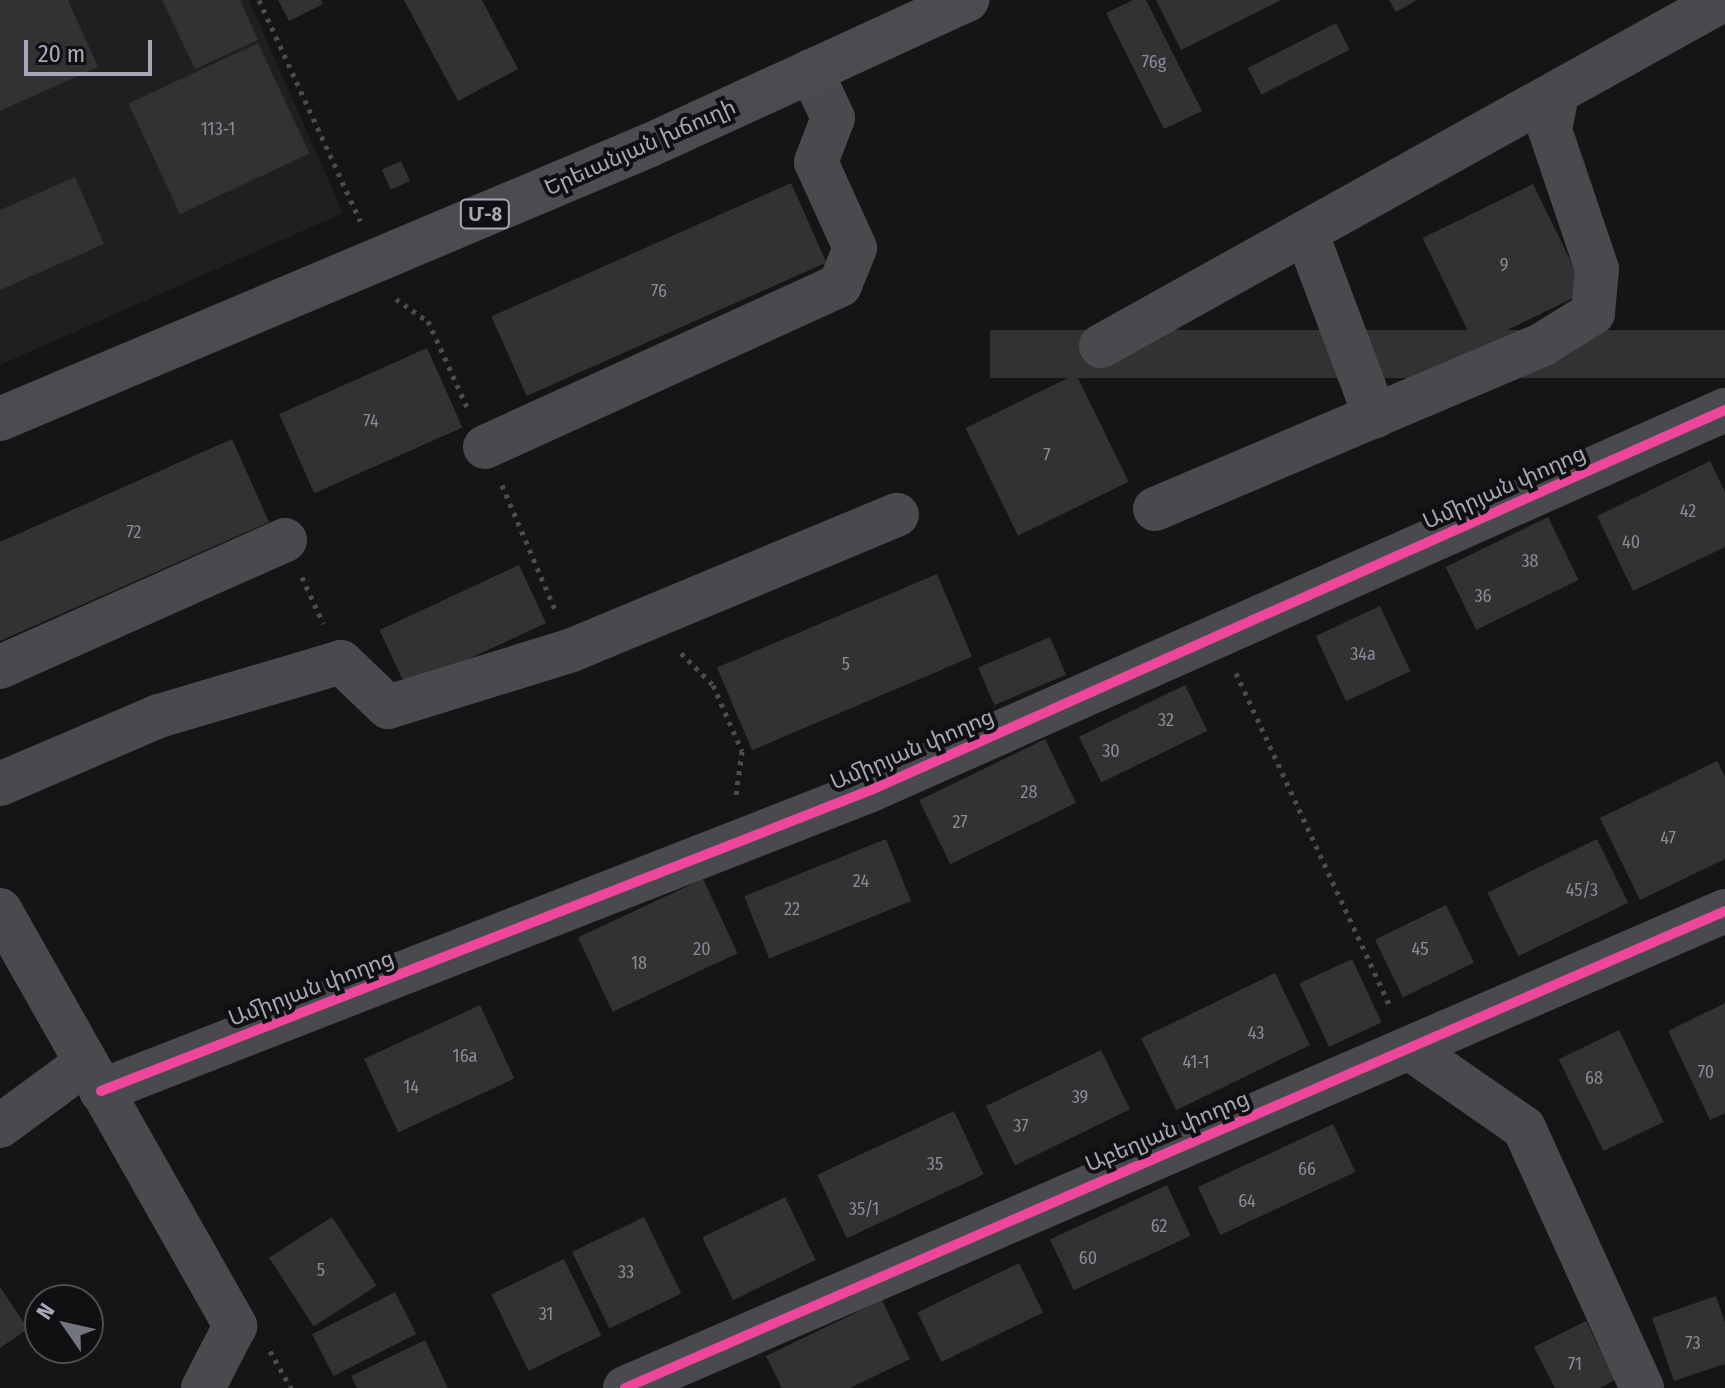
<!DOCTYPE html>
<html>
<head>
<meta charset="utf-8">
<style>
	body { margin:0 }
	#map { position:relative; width:1725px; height:1388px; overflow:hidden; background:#151515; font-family:"Fira Sans Condensed","Noto Sans Armenian",sans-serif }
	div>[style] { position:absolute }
	.built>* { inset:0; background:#1f1f21 }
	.building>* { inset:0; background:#323233; transform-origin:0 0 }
	.path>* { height:5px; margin-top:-2.5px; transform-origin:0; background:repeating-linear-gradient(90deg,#4b4b50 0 4px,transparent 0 10px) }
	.minor>* { height:44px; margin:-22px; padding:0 22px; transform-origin:22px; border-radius:22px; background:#494a4e }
	.highway>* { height:44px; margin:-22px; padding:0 22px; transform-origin:22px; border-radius:22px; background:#4c4c50 }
	.cycleway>* { height:10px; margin:-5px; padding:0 5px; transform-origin:5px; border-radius:5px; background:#ed469a }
	span { translate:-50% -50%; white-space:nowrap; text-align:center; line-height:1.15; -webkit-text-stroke:8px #100f11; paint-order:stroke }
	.number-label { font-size:18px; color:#898a96 }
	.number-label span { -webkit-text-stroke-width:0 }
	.shield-label span { padding:2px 6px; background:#100f11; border:2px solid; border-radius:6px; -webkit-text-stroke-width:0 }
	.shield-label { font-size:20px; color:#a6a8b7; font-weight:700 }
	.street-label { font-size:22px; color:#a6a8b7 }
	.north { position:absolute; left:24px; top:1284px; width:80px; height:80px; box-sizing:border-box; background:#100f11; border:2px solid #4c4c53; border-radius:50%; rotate:304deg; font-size:22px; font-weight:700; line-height:32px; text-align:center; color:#a6a8b7 }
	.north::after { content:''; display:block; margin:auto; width:28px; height:36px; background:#73757e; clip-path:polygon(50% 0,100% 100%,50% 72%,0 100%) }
	.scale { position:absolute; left:24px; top:40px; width:128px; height:36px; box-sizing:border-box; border:4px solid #a6a8b7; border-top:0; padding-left:10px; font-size:24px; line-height:28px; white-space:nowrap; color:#a6a8b7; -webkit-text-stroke:6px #100f11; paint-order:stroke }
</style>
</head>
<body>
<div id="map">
	<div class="built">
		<i style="clip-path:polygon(0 0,249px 0,343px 213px,0 365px)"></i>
	</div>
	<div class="building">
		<i style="clip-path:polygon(0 0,68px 0,98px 67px,0 111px)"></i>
		<i style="clip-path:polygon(162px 0,240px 0,258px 40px,195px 69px)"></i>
		<i style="clip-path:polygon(278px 0,321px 0,323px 4px,289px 21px)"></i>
		<i style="clip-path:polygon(404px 0,482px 0,518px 69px,458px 101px)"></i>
		<i style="clip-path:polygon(1133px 0,1146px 0,1202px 111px,1164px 129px,1106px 13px)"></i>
		<i style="clip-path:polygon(1156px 0,1281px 0,1181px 50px)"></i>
		<i style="clip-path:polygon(1389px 0,1417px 0,1396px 12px)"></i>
		<i style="left:1336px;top:23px;width:30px;height:99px;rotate:63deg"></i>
		<i style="left:258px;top:43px;width:122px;height:143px;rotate:65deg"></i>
		<i style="left:401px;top:161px;width:22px;height:21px;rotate:66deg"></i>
		<i style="clip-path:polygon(75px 177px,104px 244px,0 290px,0 210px)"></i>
		<i style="left:791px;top:183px;width:87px;height:328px;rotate:66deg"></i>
		<i style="left:1533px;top:184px;width:120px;height:123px;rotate:64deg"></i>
		<i style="left:1725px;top:330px;width:48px;height:735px;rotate:90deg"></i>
		<i style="left:427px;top:348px;width:87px;height:162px;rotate:66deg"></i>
		<i style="left:1076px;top:374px;width:120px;height:123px;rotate:64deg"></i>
		<i style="clip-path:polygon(232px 439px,269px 522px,0 641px,0 542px)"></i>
		<i style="clip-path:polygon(1710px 461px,1725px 492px,1725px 547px,1633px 591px,1597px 516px)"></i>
		<i style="left:1548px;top:517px;width:70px;height:114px;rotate:64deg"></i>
		<i style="left:519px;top:565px;width:64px;height:154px;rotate:65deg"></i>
		<i style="left:937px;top:574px;width:90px;height:239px;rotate:67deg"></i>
		<i style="left:1380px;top:606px;width:72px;height:71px;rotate:65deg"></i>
		<i style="left:1050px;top:637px;width:41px;height:78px;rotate:67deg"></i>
		<i style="left:1185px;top:685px;width:51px;height:118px;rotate:64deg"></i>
		<i style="left:1045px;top:739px;width:71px;height:140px;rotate:64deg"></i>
		<i style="clip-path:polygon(1717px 761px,1725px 777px,1725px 859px,1640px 900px,1600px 818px)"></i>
		<i style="left:886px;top:839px;width:67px;height:153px;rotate:68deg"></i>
		<i style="left:1597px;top:839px;width:71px;height:122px;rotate:64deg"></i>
		<i style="left:703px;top:879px;width:82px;height:138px;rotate:65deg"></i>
		<i style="left:1446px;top:905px;width:64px;height:79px;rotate:64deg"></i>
		<i style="left:1352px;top:959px;width:70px;height:58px;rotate:65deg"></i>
		<i style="left:1275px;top:973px;width:80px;height:149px;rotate:64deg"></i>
		<i style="clip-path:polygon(1725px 1003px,1725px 1113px,1710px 1120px,1668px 1031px)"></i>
		<i style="left:480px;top:1005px;width:81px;height:128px;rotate:65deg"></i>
		<i style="left:1619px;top:1030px;width:102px;height:67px;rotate:64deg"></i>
		<i style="left:1101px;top:1050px;width:66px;height:128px;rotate:64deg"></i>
		<i style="left:954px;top:1111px;width:70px;height:151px;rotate:65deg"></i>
		<i style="left:1333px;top:1124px;width:53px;height:149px;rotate:65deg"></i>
		<i style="left:1167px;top:1185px;width:56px;height:129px;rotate:65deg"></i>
		<i style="left:785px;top:1197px;width:70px;height:92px;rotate:64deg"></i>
		<i style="left:332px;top:1217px;width:82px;height:75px;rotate:57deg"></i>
		<i style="left:644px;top:1217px;width:85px;height:80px;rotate:64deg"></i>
		<i style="left:564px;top:1259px;width:85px;height:81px;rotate:64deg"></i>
		<i style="left:1019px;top:1263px;width:55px;height:113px;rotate:64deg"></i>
		<i style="clip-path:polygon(0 1287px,28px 1329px,0 1348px)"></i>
		<i style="left:395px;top:1292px;width:47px;height:93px;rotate:63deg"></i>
		<i style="clip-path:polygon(1716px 1296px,1725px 1323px,1725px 1364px,1674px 1381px,1652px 1318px)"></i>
		<i style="clip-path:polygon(882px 1300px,910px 1359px,850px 1388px,782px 1388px,766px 1356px)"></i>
		<i style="clip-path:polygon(1586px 1321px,1615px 1380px,1600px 1388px,1555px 1388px,1534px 1347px)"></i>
		<i style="clip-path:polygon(425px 1340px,448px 1388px,357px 1388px,351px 1376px)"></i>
	</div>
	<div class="path">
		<i style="left:259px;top:0;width:243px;rotate:65.4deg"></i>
		<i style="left:396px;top:299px;width:39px;rotate:35deg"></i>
		<i style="left:428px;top:321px;width:94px;rotate:65.6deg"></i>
		<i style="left:502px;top:485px;width:138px;rotate:67deg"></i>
		<i style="left:302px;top:577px;width:51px;rotate:65.5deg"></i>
		<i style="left:681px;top:653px;width:45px;rotate:45deg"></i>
		<i style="left:713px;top:685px;width:72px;rotate:66.3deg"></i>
		<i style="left:742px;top:751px;width:44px;rotate:97.8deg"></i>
		<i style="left:1236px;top:673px;width:370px;rotate:65.2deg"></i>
		<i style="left:270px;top:1351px;width:43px;rotate:60.4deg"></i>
	</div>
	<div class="minor">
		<i style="left:1306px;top:232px;width:197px;rotate:69.4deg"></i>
		<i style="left:1101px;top:346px;width:712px;rotate:-29.09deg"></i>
		<i style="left:485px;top:447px;width:390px;rotate:-24.5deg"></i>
		<i style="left:840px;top:285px;width:40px;rotate:-68deg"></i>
		<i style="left:855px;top:248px;width:94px;rotate:-114.4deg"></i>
		<i style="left:816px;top:162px;width:47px;rotate:-68.9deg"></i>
		<i style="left:833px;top:118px;width:52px;rotate:-115.1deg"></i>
		<i style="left:1155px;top:509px;width:422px;rotate:-23deg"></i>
		<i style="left:1543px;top:344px;width:59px;rotate:-31.8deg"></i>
		<i style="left:1593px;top:313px;width:44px;rotate:-84.8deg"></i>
		<i style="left:1597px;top:269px;width:147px;rotate:-108.7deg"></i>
		<i style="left:1550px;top:130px;width:38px;rotate:-79deg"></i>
		<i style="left:0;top:667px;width:312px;rotate:-24deg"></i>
		<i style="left:0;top:784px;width:173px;rotate:-23.2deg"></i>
		<i style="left:159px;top:716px;width:190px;rotate:-16.5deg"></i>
		<i style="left:341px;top:662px;width:65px;rotate:43.8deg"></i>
		<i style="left:388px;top:707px;width:193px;rotate:-17.2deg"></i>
		<i style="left:572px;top:650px;width:352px;rotate:-22.6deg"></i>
		<i style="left:0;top:910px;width:478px;rotate:60.5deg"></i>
		<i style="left:235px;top:1326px;width:70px;rotate:117.3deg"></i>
		<i style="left:1409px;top:1048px;width:140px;rotate:34.8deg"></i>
		<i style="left:1524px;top:1128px;width:286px;rotate:65.6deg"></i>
		<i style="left:101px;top:1091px;width:827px;rotate:-21.35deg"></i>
		<i style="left:871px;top:790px;width:935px;rotate:-23.99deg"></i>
		<i style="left:0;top:1126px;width:103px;rotate:-36.3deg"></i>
		<i style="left:625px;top:1388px;width:1199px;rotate:-23.44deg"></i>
	</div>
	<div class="highway">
		<i style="left:0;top:419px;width:705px;rotate:-22.86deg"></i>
		<i style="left:650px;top:145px;width:349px;rotate:-24.6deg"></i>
	</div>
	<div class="cycleway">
		<i style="left:101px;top:1091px;width:827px;rotate:-21.35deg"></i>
		<i style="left:871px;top:790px;width:935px;rotate:-23.99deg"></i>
		<i style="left:625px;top:1388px;width:1199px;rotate:-23.44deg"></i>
	</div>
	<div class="number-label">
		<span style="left:1154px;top:62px">76g</span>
		<span style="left:218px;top:129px">113-1</span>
		<span style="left:1504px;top:265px">9</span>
		<span style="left:659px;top:291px">76</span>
		<span style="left:371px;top:421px">74</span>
		<span style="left:1047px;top:455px">7</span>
		<span style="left:1688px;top:511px">42</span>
		<span style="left:134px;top:532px">72</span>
		<span style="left:1631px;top:542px">40</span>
		<span style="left:1530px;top:561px">38</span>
		<span style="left:1483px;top:596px">36</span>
		<span style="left:1363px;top:654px">34a</span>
		<span style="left:846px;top:664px">5</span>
		<span style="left:1166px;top:720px">32</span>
		<span style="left:1111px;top:751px">30</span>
		<span style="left:1029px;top:792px">28</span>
		<span style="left:960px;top:822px">27</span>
		<span style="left:1668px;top:838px">47</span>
		<span style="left:861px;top:881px">24</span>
		<span style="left:1582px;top:890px">45/3</span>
		<span style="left:792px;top:909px">22</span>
		<span style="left:702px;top:949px">20</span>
		<span style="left:1420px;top:949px">45</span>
		<span style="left:639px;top:963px">18</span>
		<span style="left:1256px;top:1033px">43</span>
		<span style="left:465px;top:1056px">16a</span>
		<span style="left:1196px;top:1062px">41-1</span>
		<span style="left:1706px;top:1072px">70</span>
		<span style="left:1594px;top:1078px">68</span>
		<span style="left:411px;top:1087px">14</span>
		<span style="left:1080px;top:1097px">39</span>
		<span style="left:1021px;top:1126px">37</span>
		<span style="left:935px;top:1164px">35</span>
		<span style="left:1307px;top:1169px">66</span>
		<span style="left:1247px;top:1201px">64</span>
		<span style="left:864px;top:1209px">35/1</span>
		<span style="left:1159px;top:1226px">62</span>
		<span style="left:1088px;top:1258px">60</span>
		<span style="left:321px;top:1270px">5</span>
		<span style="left:626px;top:1272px">33</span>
		<span style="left:546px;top:1314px">31</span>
		<span style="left:1693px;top:1343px">73</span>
		<span style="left:1575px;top:1364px">71</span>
	</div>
	<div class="shield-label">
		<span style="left:485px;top:214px">Մ-8</span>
	</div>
	<div class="street-label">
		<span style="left:640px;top:147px;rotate:-24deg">Երեւանյան խճուղի</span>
		<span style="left:1504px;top:487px;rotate:-24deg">Ամիրյան փողոց</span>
		<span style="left:912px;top:749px;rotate:-23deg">Ամիրյան փողոց</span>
		<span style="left:311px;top:988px;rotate:-21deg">Ամիրյան փողոց</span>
		<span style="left:1167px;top:1131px;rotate:-23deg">Աբեղյան փողոց</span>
	</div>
	<div class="north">N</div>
	<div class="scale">20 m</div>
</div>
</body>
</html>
